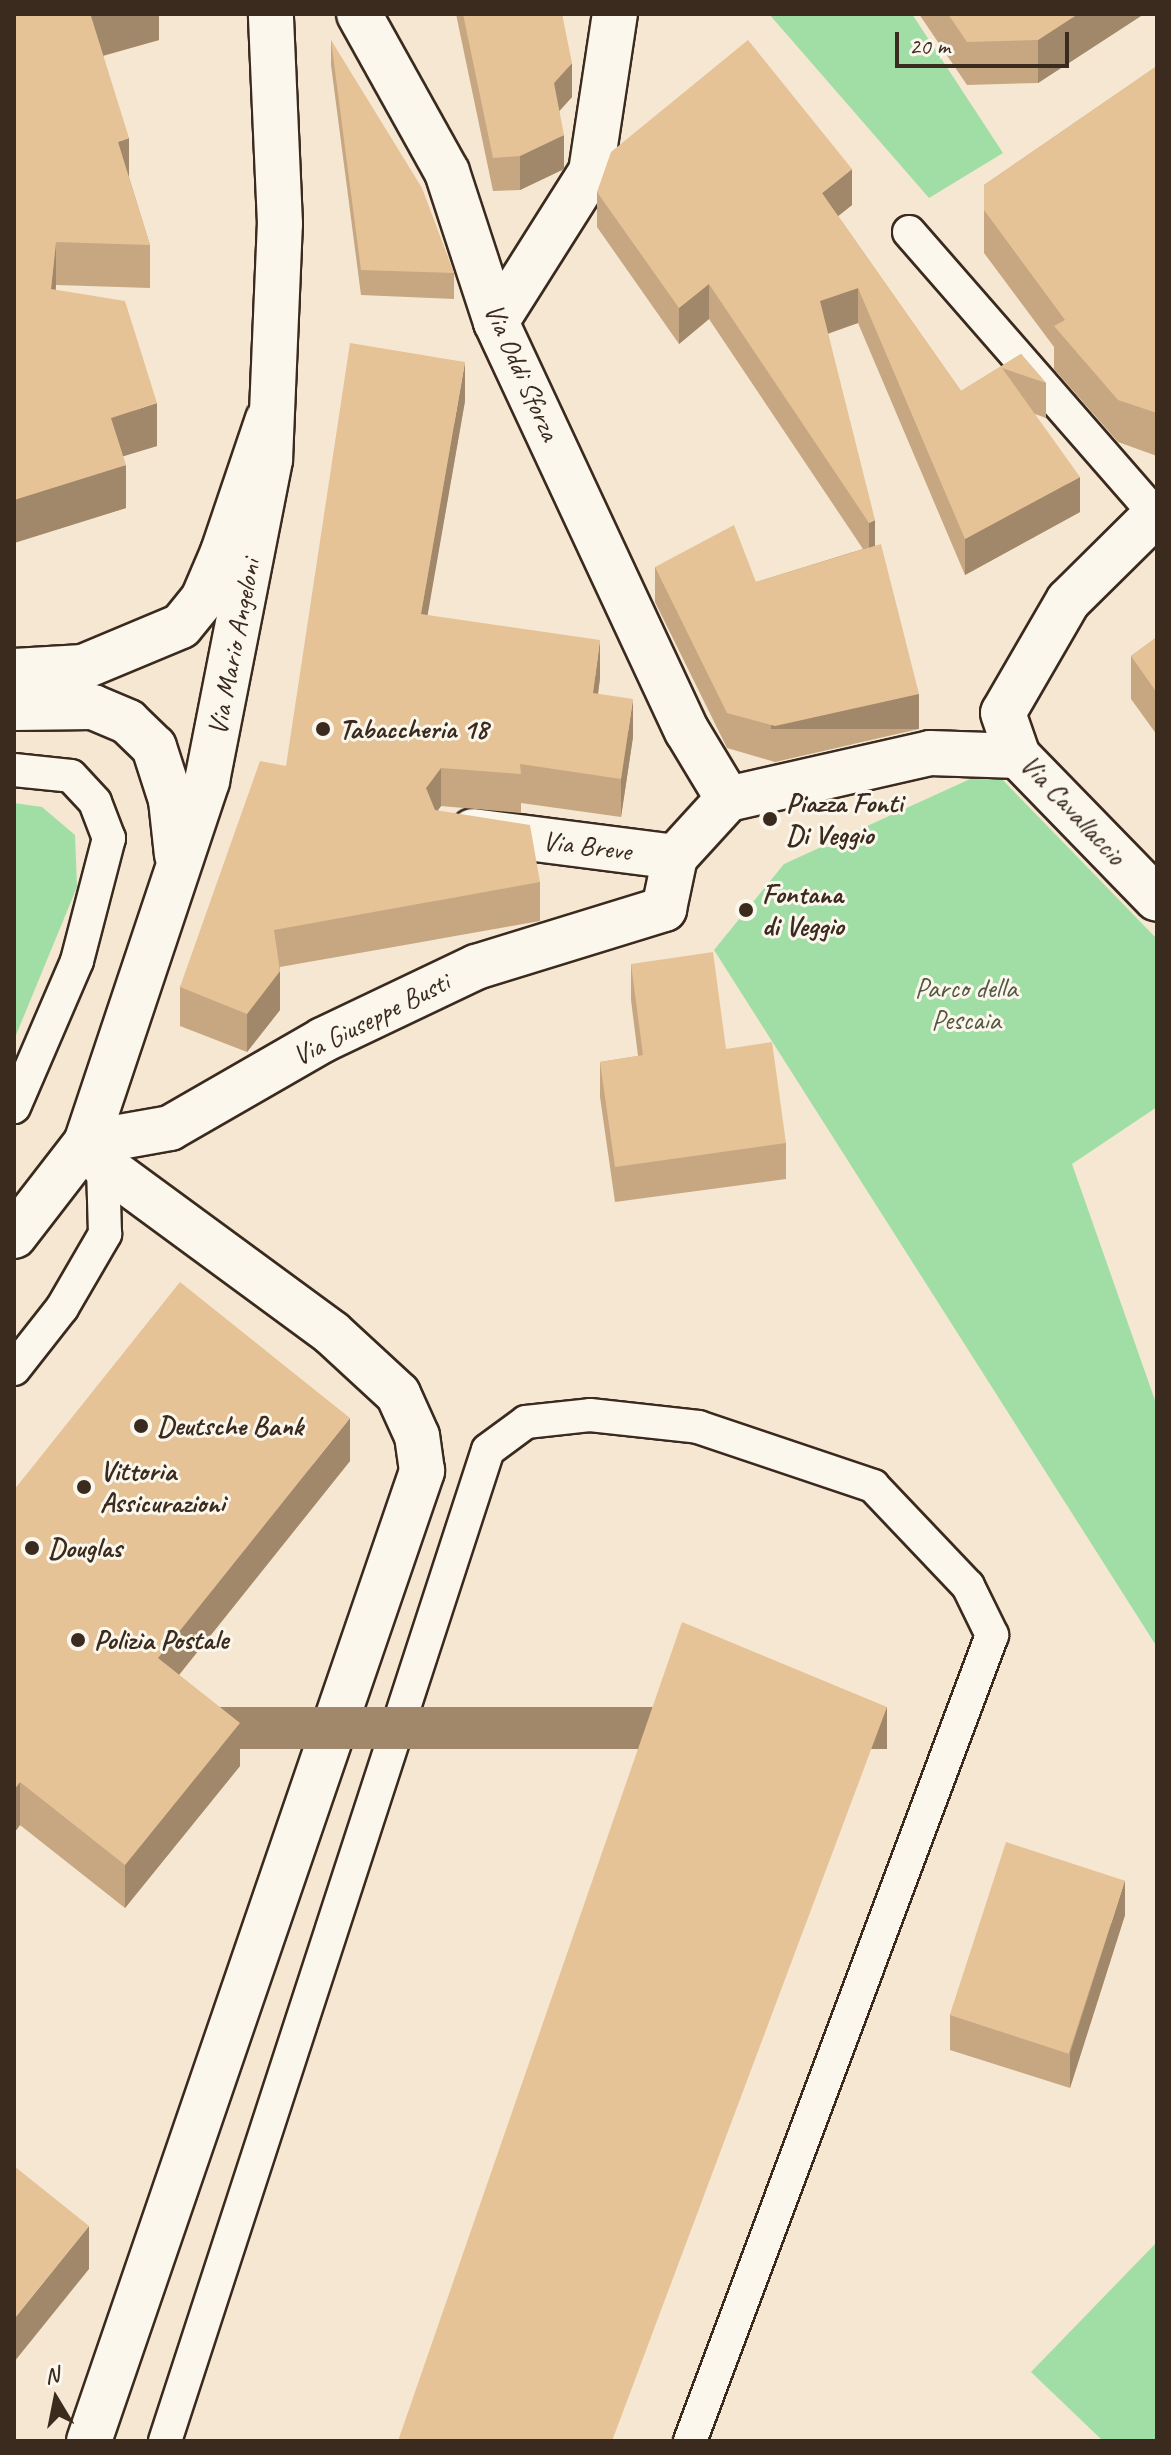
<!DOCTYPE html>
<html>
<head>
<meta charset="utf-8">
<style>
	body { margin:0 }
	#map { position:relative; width:1171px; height:2455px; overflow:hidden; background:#f5e7d2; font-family:Caveat,sans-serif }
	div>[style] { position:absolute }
	.green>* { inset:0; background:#a1dea5 }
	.roads { filter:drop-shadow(2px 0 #3b2a1e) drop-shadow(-2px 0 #3b2a1e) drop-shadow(0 2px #3b2a1e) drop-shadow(0 -2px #3b2a1e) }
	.service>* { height:32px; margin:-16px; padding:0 16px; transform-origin:16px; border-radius:16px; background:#fbf7ec }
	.minor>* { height:44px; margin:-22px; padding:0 22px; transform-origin:22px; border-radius:22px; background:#fbf7ec }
	.secondary>* { height:44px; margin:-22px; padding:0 22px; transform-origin:22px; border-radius:22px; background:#fbf7ec }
	.wall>* { inset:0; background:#c6a782 }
	.shaded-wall>* { inset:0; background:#a1886a; transform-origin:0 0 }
	.building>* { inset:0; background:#e6c297; transform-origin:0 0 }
	.dots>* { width:22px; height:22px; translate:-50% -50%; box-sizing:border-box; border:4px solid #fbf7ec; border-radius:50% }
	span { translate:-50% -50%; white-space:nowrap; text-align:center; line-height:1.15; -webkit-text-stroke:6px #fbf7ec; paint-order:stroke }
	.street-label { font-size:28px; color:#3b2a1e }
	.poi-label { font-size:28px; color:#3b2a1e; font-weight:700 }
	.left { translate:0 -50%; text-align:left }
	.park-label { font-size:28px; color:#545740 }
	.frame { position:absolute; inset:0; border:16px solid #3b2a1e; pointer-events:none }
	.north { position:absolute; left:16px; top:2359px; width:80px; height:80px; -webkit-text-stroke:6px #fbf7ec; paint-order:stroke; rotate:350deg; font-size:22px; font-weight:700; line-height:32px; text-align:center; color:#3b2a1e }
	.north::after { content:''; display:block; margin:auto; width:28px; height:36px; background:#3b2a1e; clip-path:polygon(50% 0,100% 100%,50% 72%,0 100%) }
	.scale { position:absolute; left:895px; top:32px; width:174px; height:36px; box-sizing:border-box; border:4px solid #3b2a1e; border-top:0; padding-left:10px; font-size:24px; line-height:28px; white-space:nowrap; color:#3b2a1e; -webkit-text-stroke:6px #fbf7ec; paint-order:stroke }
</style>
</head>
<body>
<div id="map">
	<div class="green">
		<i style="clip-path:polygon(769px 14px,912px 14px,1003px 153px,929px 198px)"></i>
		<i style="clip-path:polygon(992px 769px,1157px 939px,1157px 1107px,1072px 1164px,1157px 1406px,1157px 1647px,714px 950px,784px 864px)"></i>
		<i style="clip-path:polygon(14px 803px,42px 807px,75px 835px,77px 887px,14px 1040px)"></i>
		<i style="clip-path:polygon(1157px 2242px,1157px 2441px,1103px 2441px,1031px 2372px)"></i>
	</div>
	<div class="roads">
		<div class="service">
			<i style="left:909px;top:232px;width:374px;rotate:48.9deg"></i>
			<i style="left:14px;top:770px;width:57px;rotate:6deg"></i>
			<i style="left:71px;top:776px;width:35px;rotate:47deg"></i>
			<i style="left:95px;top:802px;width:39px;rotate:69deg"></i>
			<i style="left:109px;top:838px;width:127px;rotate:104.6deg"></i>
			<i style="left:77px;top:961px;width:159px;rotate:113.3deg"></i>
			<i style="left:14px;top:1369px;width:78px;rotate:-51.8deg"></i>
			<i style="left:62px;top:1308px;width:86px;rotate:-59.8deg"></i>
			<i style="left:105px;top:1234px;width:69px;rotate:-91.7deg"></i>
			<i style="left:165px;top:2441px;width:1042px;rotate:-71.95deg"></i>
			<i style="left:488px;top:1450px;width:47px;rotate:-36.4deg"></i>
			<i style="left:526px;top:1422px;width:64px;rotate:-6.2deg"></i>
			<i style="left:590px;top:1415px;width:109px;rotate:6.3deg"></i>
			<i style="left:698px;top:1427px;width:185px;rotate:18.6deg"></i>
			<i style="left:873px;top:1486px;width:138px;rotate:46.5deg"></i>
			<i style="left:968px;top:1586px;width:55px;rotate:63.9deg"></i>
			<i style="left:992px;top:1635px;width:861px;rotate:110.54deg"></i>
		</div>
		<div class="minor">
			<i style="left:359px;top:14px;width:181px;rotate:60.9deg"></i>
			<i style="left:447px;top:172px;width:158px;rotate:71.9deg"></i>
			<i style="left:496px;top:322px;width:451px;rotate:65deg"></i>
			<i style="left:687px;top:731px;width:79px;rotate:58.9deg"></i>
			<i style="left:728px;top:799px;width:207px;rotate:-12.8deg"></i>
			<i style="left:930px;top:753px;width:88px;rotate:2deg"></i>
			<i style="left:496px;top:322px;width:178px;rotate:-57.7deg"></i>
			<i style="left:591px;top:172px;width:160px;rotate:-81.4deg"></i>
			<i style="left:1157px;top:513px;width:125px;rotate:135.3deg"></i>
			<i style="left:1068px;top:601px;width:129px;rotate:120.1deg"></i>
			<i style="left:1003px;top:713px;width:46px;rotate:70.8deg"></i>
			<i style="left:1018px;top:756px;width:199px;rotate:45.8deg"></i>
			<i style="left:14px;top:671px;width:69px;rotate:-3.3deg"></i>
			<i style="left:83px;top:667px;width:106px;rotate:-22.7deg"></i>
			<i style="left:181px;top:626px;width:35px;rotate:-51deg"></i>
			<i style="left:203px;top:599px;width:51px;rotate:-66.9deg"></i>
			<i style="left:223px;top:552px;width:140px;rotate:-71.3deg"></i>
			<i style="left:473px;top:831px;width:204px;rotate:7.3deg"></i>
			<i style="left:89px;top:2441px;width:1026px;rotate:-71.05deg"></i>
			<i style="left:422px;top:1471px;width:35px;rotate:-98deg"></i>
			<i style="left:417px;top:1436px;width:46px;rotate:-114.3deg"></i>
			<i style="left:398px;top:1394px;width:90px;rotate:-137.3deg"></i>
			<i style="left:332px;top:1333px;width:284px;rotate:-143.7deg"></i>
			<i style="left:103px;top:1165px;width:28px;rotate:-128deg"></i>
			<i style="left:86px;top:1143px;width:85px;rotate:-10.1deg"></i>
			<i style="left:170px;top:1128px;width:177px;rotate:-29.9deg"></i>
			<i style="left:323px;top:1040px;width:170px;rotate:-25.5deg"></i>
			<i style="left:476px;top:967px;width:197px;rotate:-17.1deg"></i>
			<i style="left:664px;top:909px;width:53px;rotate:-78.1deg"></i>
			<i style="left:675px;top:857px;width:79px;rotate:-47.6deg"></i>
		</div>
		<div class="secondary">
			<i style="left:14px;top:708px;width:79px;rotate:-0.7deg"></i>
			<i style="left:93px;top:707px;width:38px;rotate:23deg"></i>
			<i style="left:128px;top:722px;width:36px;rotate:44deg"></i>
			<i style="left:154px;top:747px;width:56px;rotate:72.2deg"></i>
			<i style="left:171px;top:800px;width:55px;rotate:83.8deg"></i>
			<i style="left:14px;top:1236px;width:118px;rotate:-52.3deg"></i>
			<i style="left:86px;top:1143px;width:382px;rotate:-71.5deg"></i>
			<i style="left:207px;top:781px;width:327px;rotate:-78.9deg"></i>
			<i style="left:270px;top:460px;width:236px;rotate:-87.6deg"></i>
			<i style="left:280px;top:224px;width:210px;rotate:-92.5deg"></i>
		</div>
	</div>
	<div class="wall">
		<i style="clip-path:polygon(14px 14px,159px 14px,159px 40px,103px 56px,129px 177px,150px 245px,150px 288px,56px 285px,56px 290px,157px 446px,123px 456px,126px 508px,14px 543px)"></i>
		<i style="clip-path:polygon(456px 14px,562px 14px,572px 97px,559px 111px,564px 169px,520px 190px,493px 191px)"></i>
		<i style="clip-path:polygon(919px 14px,1144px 14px,1038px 83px,967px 85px)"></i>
		<i style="clip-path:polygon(331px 40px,454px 273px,454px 299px,361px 295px,331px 65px)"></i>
		<i style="clip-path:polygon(1157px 66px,1157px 456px,1118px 442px,1054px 369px,1054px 347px,984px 253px,984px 185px)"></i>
		<i style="clip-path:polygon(597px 192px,852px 205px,838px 216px,961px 391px,1021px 354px,1046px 383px,1046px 418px,1035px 414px,1080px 512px,965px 575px,858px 323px,828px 334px,875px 546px,919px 729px,775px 762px,727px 748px,655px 602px,655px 567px,756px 582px,863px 549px,709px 319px,679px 344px,597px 227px)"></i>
		<i style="clip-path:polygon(465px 401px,427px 615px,600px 678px,598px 694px,633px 737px,621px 817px,521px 803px,521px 813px,441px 806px,438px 810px,540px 882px,540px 921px,280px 967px,280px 1010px,247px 1052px,180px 1026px,180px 987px,286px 766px)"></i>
		<i style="clip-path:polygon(1157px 637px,1157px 735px,1131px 699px,1131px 656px)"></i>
		<i style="clip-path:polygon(631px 964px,726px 1049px,786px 1143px,786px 1179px,615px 1202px,600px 1097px,600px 1062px,638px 1056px,631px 1000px)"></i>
		<i style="clip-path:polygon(350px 1461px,179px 1675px,240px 1766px,125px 1908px,20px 1825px,14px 1833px,14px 1490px)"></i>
		<i style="clip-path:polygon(1125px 1915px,1070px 2088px,950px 2050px,950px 2015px)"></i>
	</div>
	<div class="shaded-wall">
		<i style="clip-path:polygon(99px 14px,159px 14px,159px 40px,91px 59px,91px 16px)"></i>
		<i style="clip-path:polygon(1078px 14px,1144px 14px,1038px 83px,1038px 40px)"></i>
		<i style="clip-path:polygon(572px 63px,572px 97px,554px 117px,554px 83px)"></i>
		<i style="clip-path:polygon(564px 135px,564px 169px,520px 190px,520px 156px)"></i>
		<i style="clip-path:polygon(129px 138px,129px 181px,118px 142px)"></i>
		<i style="clip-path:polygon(852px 169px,852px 205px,822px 229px,822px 193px)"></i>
		<i style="clip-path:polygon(56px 242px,56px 285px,51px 332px,51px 289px)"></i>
		<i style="clip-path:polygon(709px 284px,709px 319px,679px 344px,679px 308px)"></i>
		<i style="clip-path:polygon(858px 288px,858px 323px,820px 336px,820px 301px)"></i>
		<i style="clip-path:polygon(465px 362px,465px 401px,421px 653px,421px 614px)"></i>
		<i style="clip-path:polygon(157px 403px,157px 446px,111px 460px,111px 418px)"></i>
		<i style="clip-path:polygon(126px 465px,126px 508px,14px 543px,14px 500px)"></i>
		<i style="clip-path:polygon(1080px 477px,1080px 512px,965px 575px,965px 539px)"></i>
		<i style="clip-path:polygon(875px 520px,875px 555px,869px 558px,869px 523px)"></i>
		<i style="clip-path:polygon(600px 640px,600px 678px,593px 732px,593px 693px)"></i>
		<i style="left:919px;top:694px;width:35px;height:148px;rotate:90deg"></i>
		<i style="clip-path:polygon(633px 699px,633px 737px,621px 817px,621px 779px)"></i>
		<i style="clip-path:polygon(441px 768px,441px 806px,426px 827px,426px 788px)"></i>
		<i style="clip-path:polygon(280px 971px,280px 1010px,247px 1052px,247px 1014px)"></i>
		<i style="clip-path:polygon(350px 1418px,350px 1461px,158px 1701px,158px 1658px)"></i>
		<i style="left:887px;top:1707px;width:42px;height:784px;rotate:90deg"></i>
		<i style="clip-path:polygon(240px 1723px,240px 1766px,125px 1908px,125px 1865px)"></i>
		<i style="clip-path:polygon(20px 1782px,20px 1825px,14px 1833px,14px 1790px)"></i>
		<i style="clip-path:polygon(1125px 1880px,1125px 1915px,1070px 2088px,1070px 2053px)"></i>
		<i style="clip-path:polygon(89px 2226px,89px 2269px,14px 2362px,14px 2319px)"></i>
	</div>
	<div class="building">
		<i style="clip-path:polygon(14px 14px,99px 14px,91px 16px,129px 138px,118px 142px,150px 245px,56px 242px,51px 289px,125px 301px,157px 403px,111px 418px,126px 465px,14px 500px)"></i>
		<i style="clip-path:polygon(463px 14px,562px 14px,572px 63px,554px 83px,564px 135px,520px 156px,493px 158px)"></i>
		<i style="clip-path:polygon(948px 14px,1078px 14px,1038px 40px,967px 42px)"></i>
		<i style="clip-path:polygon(331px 40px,422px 188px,454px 273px,361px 270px)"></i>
		<i style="clip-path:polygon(748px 40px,852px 169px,822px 193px,961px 391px,1021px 354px,1046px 383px,1002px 368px,1080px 477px,965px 539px,858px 288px,820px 301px,875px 520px,869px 523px,709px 284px,679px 308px,597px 192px,611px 152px)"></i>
		<i style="clip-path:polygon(1157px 66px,1157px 413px,1118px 400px,1054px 326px,1065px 320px,984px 210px,984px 185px)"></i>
		<i style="clip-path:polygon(350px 343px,465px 362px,421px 614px,600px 640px,593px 693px,633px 699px,621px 779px,520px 764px,521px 774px,441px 768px,426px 788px,435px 810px,530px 825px,540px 882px,274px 930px,280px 971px,247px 1014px,180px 987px,260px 761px,286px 766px)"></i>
		<i style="clip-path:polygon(734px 525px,756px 582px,881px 544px,919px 694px,775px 726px,727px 713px,655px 567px)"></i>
		<i style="clip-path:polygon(1157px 637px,1157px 693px,1131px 656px)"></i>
		<i style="clip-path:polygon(713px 952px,726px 1049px,772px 1042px,786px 1143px,615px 1167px,600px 1062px,643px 1055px,631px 964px)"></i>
		<i style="clip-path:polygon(180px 1282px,350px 1418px,158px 1658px,240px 1723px,125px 1865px,20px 1782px,14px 1790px,14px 1490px)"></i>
		<i style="clip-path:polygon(682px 1622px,887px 1707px,612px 2441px,398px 2441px)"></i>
		<i style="left:1006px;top:1842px;width:125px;height:182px;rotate:18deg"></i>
		<i style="clip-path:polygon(14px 2166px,89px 2226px,14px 2319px)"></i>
	</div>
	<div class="dots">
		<i style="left:323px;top:729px;background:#3b2a1e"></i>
		<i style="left:770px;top:819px;background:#3b2a1e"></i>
		<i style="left:746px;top:910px;background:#3b2a1e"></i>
		<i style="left:141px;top:1426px;background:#3b2a1e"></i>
		<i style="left:84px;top:1487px;background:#3b2a1e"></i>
		<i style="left:32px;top:1548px;background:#3b2a1e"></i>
		<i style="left:78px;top:1640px;background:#3b2a1e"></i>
	</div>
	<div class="street-label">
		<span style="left:522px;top:372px;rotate:66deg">Via Oddi Sforza</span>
		<span style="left:234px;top:647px;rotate:-79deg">Via Mario Angeloni</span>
		<span style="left:1073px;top:810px;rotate:47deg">Via Cavallaccio</span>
		<span style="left:587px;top:846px;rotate:7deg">Via Breve</span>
		<span style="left:371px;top:1019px;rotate:-27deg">Via Giuseppe Busti</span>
	</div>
	<div class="poi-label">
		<span class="left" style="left:339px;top:729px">Tabaccheria 18</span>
		<span class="left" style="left:786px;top:819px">Piazza Fonti<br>Di Veggio</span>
		<span class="left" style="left:762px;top:910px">Fontana<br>di Veggio</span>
		<span class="left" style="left:157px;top:1426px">Deutsche Bank</span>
		<span class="left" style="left:100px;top:1487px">Vittoria<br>Assicurazioni</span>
		<span class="left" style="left:48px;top:1548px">Douglas</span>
		<span class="left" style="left:94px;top:1640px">Polizia Postale</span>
	</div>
	<div class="park-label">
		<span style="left:966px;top:1004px">Parco della<br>Pescaia</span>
	</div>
	<div class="frame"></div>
	<div class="north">N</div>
	<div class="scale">20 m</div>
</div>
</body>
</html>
